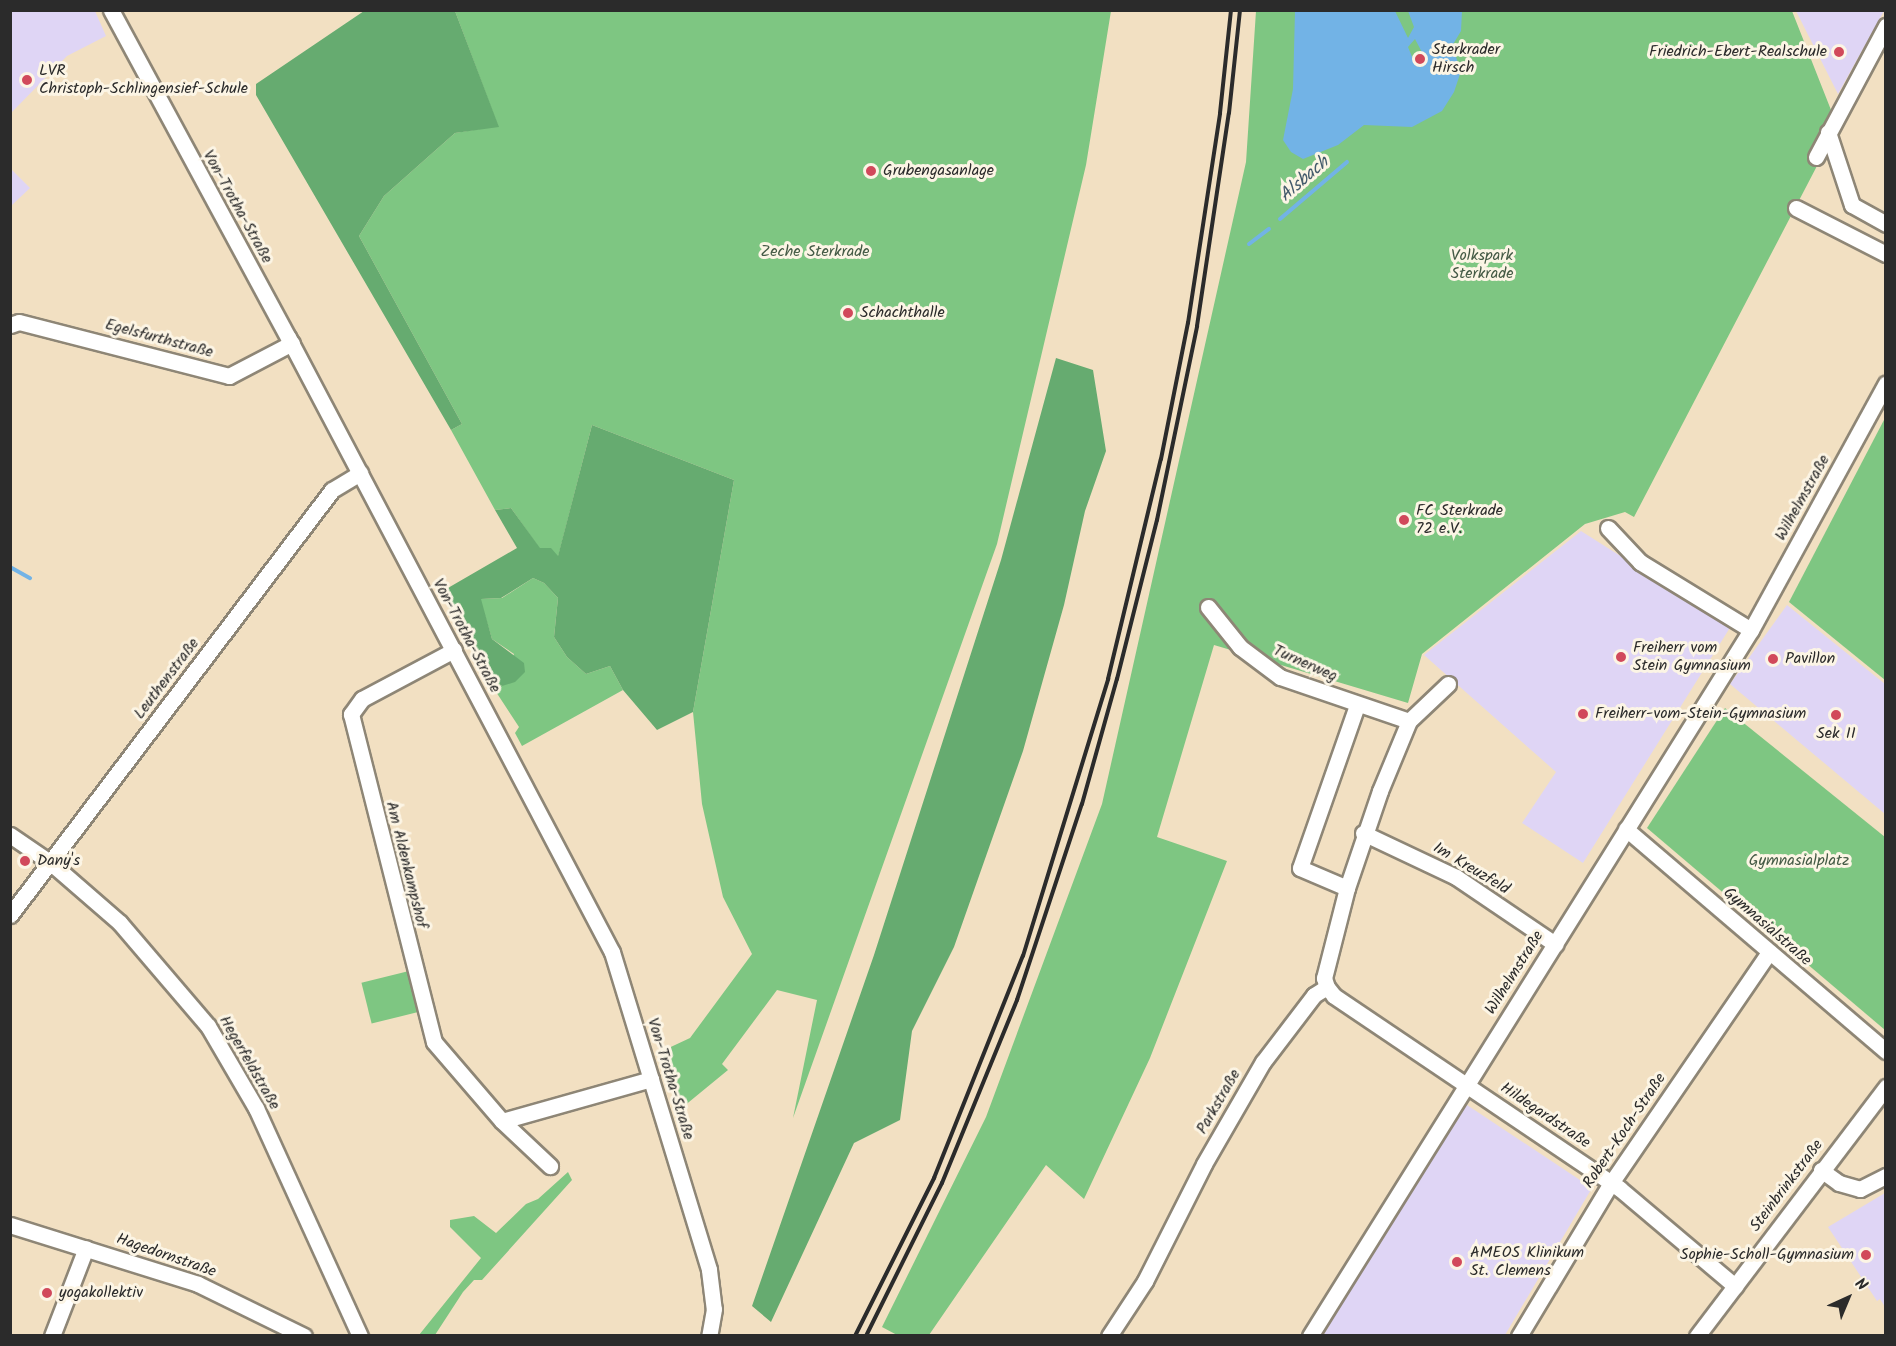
<!DOCTYPE html>
<html>
<head>
<meta charset="utf-8">
<style>
	body { margin:0 }
	#map { position:relative; width:1896px; height:1346px; overflow:hidden; background:#f2e0c2; font-family:Kalam,sans-serif }
	div>[style] { position:absolute }
	.built>* { inset:0; background:#dfd5f5 }
	.green>* { inset:0; background:#7ec682; transform-origin:0 0 }
	.forest>* { inset:0; background:#66ab70 }
	.water>* { inset:0; background:#72b3e6 }
	.stream>* { height:4px; margin:-2px; padding:0 2px; transform-origin:2px; border-radius:2px; background:#72b3e6 }
	.roads { filter:drop-shadow(2px 0 #8e8676) drop-shadow(-2px 0 #8e8676) drop-shadow(0 2px #8e8676) drop-shadow(0 -2px #8e8676) }
	.minor>* { height:15px; margin:-7.5px; padding:0 7.5px; transform-origin:7.5px; border-radius:7.5px; background:#fff }
	.rail>* { height:4px; margin:-2px; padding:0 2px; transform-origin:2px; border-radius:2px; background:#2b2b2b }
	.dots>* { width:16px; height:16px; translate:-50% -50%; box-sizing:border-box; border:3px solid #fcf5e5; border-radius:50% }
	span { translate:-50% -50%; white-space:nowrap; text-align:center; line-height:1.15; -webkit-text-stroke:6px #fcf5e5; paint-order:stroke }
	.poi-label { font-size:16px; color:#2b2b2b }
	.left { translate:0 -50%; text-align:left }
	.right { translate:-100% -50%; text-align:right }
	.street-label { font-size:16px; color:#2b2b2b }
	.park-label { font-size:16px; color:#445a45 }
	.water-label { font-size:18px; color:#445b6c; font-style:italic }
	.frame { position:absolute; inset:0; border:12px solid #2b2b2b; pointer-events:none }
	.north { position:absolute; left:1818px; top:1268px; width:60px; height:60px; -webkit-text-stroke:4px #fcf5e5; paint-order:stroke; rotate:44deg; font-size:16px; font-weight:700; line-height:24px; text-align:center; color:#2b2b2b }
	.north::after { content:''; display:block; margin:auto; width:21px; height:27px; background:#2b2b2b; clip-path:polygon(50% 0,100% 100%,50% 72%,0 100%) }
</style>
</head>
<body>
<div id="map">
	<div class="built">
		<i style="clip-path:polygon(11px 10px,95px 11px,106px 36px,67px 56px,11px 113px)"></i>
		<i style="clip-path:polygon(1796px 11px,1884px 11px,1838px 94px)"></i>
		<i style="clip-path:polygon(11px 169px,30px 188px,11px 206px)"></i>
		<i style="clip-path:polygon(1581px 531px,1731px 626px,1583px 863px,1522px 823px,1556px 772px,1424px 655px)"></i>
		<i style="clip-path:polygon(1787px 605px,1885px 684px,1885px 814px,1730px 684px)"></i>
		<i style="clip-path:polygon(1458px 1099px,1592px 1188px,1505px 1335px,1323px 1336px)"></i>
		<i style="clip-path:polygon(1885px 1193px,1885px 1307px,1880px 1299px,1877px 1301px,1828px 1227px)"></i>
	</div>
	<div class="green">
		<i style="clip-path:polygon(455px 11px,1111px 11px,1086px 165px,997px 544px,793px 1118px,817px 1000px,777px 990px,722px 1064px,728px 1070px,678px 1111px,660px 1052px,690px 1038px,752px 954px,723px 897px,702px 804px,693px 712px,734px 480px,592px 425px,558px 557px,540px 549px,511px 508px,495px 510px,451px 430px,462px 424px,359px 236px,384px 196px,455px 133px,498px 126px)"></i>
		<i style="clip-path:polygon(1256px 11px,1792px 11px,1831px 110px,1812px 150px,1818px 164px,1634px 517px,1625px 512px,1585px 524px,1422px 654px,1408px 703px,1214px 645px,1157px 837px,1227px 861px,1150px 1058px,1084px 1199px,1046px 1165px,929px 1335px,897px 1335px,882px 1327px,986px 1117px,1102px 804px,1246px 162px)"></i>
		<i style="clip-path:polygon(1885px 418px,1885px 680px,1789px 602px)"></i>
		<i style="clip-path:polygon(533px 578px,544px 583px,558px 598px,554px 637px,567px 657px,586px 674px,610px 666px,623px 690px,522px 746px,515px 733px,519px 727px,483px 672px,502px 686px,514px 654px,492px 639px,480px 599px,502px 598px)"></i>
		<i style="clip-path:polygon(1725px 708px,1885px 837px,1885px 1030px,1647px 828px)"></i>
		<i style="left:409px;top:971px;width:42px;height:49px;rotate:76deg"></i>
		<i style="clip-path:polygon(568px 1172px,572px 1180px,482px 1280px,474px 1280px,463px 1292px,435px 1335px,419px 1335px,481px 1258px,450px 1227px,450px 1220px,474px 1216px,496px 1233px,526px 1204px,538px 1199px)"></i>
	</div>
	<div class="forest">
		<i style="clip-path:polygon(364px 11px,455px 11px,499px 127px,455px 133px,384px 196px,359px 236px,462px 424px,451px 430px,256px 95px,256px 84px)"></i>
		<i style="clip-path:polygon(1056px 358px,1093px 370px,1106px 451px,1085px 511px,1064px 605px,1023px 751px,954px 947px,912px 1031px,900px 1120px,854px 1143px,771px 1322px,752px 1306px,874px 955px,1001px 560px)"></i>
		<i style="clip-path:polygon(592px 425px,734px 480px,693px 712px,657px 730px,623px 690px,610px 666px,586px 674px,567px 657px,554px 637px,558px 598px,544px 583px,533px 578px,501px 598px,481px 599px,492px 639px,524px 663px,525px 672px,515px 682px,502px 686px,483px 672px,441px 592px,517px 548px,495px 510px,511px 508px,540px 548px,551px 548px,558px 556px)"></i>
	</div>
	<div class="water">
		<i style="clip-path:polygon(evenodd,1295px 11px,1395px 11px,1408px 38px,1414px 27px,1408px 11px,1462px 11px,1461px 31px,1452px 46px,1461px 71px,1454px 92px,1442px 111px,1412px 127px,1364px 125px,1338px 145px,1303px 159px,1291px 152px,1283px 140px,1293px 89px,1295px 11px,1415px 39px,1426px 60px,1422px 67px,1415px 64px,1408px 47px,1415px 39px)"></i>
	</div>
	<div class="stream">
		<i style="left:1280px;top:219px;width:88px;rotate:-40.4deg"></i>
		<i style="left:1249px;top:244px;width:25px;rotate:-37deg"></i>
		<i style="left:10px;top:567px;width:23px;rotate:29deg"></i>
	</div>
	<div class="roads">
		<div class="minor">
			<i style="left:111px;top:10px;width:372px;rotate:61.6deg"></i>
			<i style="left:288px;top:337px;width:695px;rotate:62.22deg"></i>
			<i style="left:612px;top:952px;width:332px;rotate:73deg"></i>
			<i style="left:709px;top:1270px;width:39px;rotate:83deg"></i>
			<i style="left:714px;top:1309px;width:27px;rotate:100deg"></i>
			<i style="left:1828px;top:132px;width:77px;rotate:71.8deg"></i>
			<i style="left:1852px;top:205px;width:39px;rotate:29deg"></i>
			<i style="left:1816px;top:157px;width:149px;rotate:-61.9deg"></i>
			<i style="left:1796px;top:208px;width:101px;rotate:27.1deg"></i>
			<i style="left:10px;top:325px;width:9px;rotate:-18deg"></i>
			<i style="left:19px;top:322px;width:217px;rotate:14.4deg"></i>
			<i style="left:229px;top:376px;width:71px;rotate:-27.6deg"></i>
			<i style="left:1608px;top:528px;width:47px;rotate:46.7deg"></i>
			<i style="left:1640px;top:562px;width:130px;rotate:31.5deg"></i>
			<i style="left:1208px;top:607px;width:51px;rotate:51.3deg"></i>
			<i style="left:1240px;top:647px;width:50px;rotate:36.9deg"></i>
			<i style="left:1280px;top:677px;width:136px;rotate:18.8deg"></i>
			<i style="left:454px;top:650px;width:104px;rotate:152deg"></i>
			<i style="left:362px;top:699px;width:19px;rotate:126deg"></i>
			<i style="left:351px;top:714px;width:338px;rotate:75.8deg"></i>
			<i style="left:434px;top:1042px;width:104px;rotate:49.3deg"></i>
			<i style="left:502px;top:1121px;width:155px;rotate:-15.7deg"></i>
			<i style="left:1448px;top:684px;width:54px;rotate:136.5deg"></i>
			<i style="left:1409px;top:721px;width:76px;rotate:112.5deg"></i>
			<i style="left:1380px;top:791px;width:102px;rotate:108.8deg"></i>
			<i style="left:1347px;top:888px;width:93px;rotate:104.3deg"></i>
			<i style="left:1324px;top:978px;width:9px;rotate:72deg"></i>
			<i style="left:1327px;top:987px;width:11px;rotate:52deg"></i>
			<i style="left:1334px;top:996px;width:344px;rotate:34deg"></i>
			<i style="left:1619px;top:1188px;width:152px;rotate:40.2deg"></i>
			<i style="left:1626px;top:829px;width:342px;rotate:40.5deg"></i>
			<i style="left:1363px;top:833px;width:103px;rotate:25.3deg"></i>
			<i style="left:1456px;top:877px;width:120px;rotate:34.1deg"></i>
			<i style="left:10px;top:835px;width:50px;rotate:34.3deg"></i>
			<i style="left:51px;top:863px;width:91px;rotate:41deg"></i>
			<i style="left:120px;top:923px;width:135px;rotate:49.5deg"></i>
			<i style="left:208px;top:1026px;width:95px;rotate:59.7deg"></i>
			<i style="left:256px;top:1108px;width:251px;rotate:65.5deg"></i>
			<i style="left:1347px;top:888px;width:51px;rotate:-156.9deg"></i>
			<i style="left:1300px;top:868px;width:173px;rotate:-70.7deg"></i>
			<i style="left:10px;top:915px;width:533px;rotate:-52.85deg"></i>
			<i style="left:332px;top:490px;width:33px;rotate:-31deg"></i>
			<i style="left:502px;top:1121px;width:66px;rotate:43.2deg"></i>
			<i style="left:1821px;top:1170px;width:22px;rotate:36deg"></i>
			<i style="left:1839px;top:1183px;width:22px;rotate:16deg"></i>
			<i style="left:1860px;top:1189px;width:29px;rotate:-27deg"></i>
			<i style="left:10px;top:1225px;width:197px;rotate:17.4deg"></i>
			<i style="left:198px;top:1284px;width:118px;rotate:26.1deg"></i>
			<i style="left:52px;top:1336px;width:94px;rotate:-68.9deg"></i>
			<i style="left:1109px;top:1336px;width:66px;rotate:-56.8deg"></i>
			<i style="left:1145px;top:1281px;width:131px;rotate:-63.2deg"></i>
			<i style="left:1204px;top:1164px;width:118px;rotate:-60deg"></i>
			<i style="left:1263px;top:1062px;width:84px;rotate:-52.7deg"></i>
			<i style="left:1314px;top:995px;width:15px;rotate:-32deg"></i>
			<i style="left:1310px;top:1336px;width:832px;rotate:-58.01deg"></i>
			<i style="left:1751px;top:630px;width:281px;rotate:-61.3deg"></i>
			<i style="left:1519px;top:1336px;width:179px;rotate:-59deg"></i>
			<i style="left:1611px;top:1183px;width:280px;rotate:-55.6deg"></i>
			<i style="left:1697px;top:1336px;width:313px;rotate:-52.8deg"></i>
		</div>
	</div>
	<div class="rail">
		<i style="left:855px;top:1336px;width:177px;rotate:-63.4deg"></i>
		<i style="left:934px;top:1178px;width:239px;rotate:-68.2deg"></i>
		<i style="left:1023px;top:956px;width:290px;rotate:-72.9deg"></i>
		<i style="left:1108px;top:679px;width:226px;rotate:-76.5deg"></i>
		<i style="left:1161px;top:459px;width:139px;rotate:-78.8deg"></i>
		<i style="left:1188px;top:323px;width:212px;rotate:-81.3deg"></i>
		<i style="left:1220px;top:113px;width:104px;rotate:-83.9deg"></i>
		<i style="left:866px;top:1336px;width:171px;rotate:-63.6deg"></i>
		<i style="left:942px;top:1183px;width:198px;rotate:-67.7deg"></i>
		<i style="left:1017px;top:1000px;width:206px;rotate:-71.7deg"></i>
		<i style="left:1082px;top:804px;width:130px;rotate:-74.4deg"></i>
		<i style="left:1117px;top:679px;width:164px;rotate:-75.9deg"></i>
		<i style="left:1157px;top:520px;width:198px;rotate:-78.3deg"></i>
		<i style="left:1197px;top:326px;width:215px;rotate:-81.5deg"></i>
		<i style="left:1229px;top:113px;width:104px;rotate:-83.9deg"></i>
	</div>
	<div class="dots">
		<i style="left:1839px;top:52px;background:#d1495b"></i>
		<i style="left:1420px;top:59px;background:#d1495b"></i>
		<i style="left:27px;top:80px;background:#d1495b"></i>
		<i style="left:871px;top:171px;background:#d1495b"></i>
		<i style="left:848px;top:313px;background:#d1495b"></i>
		<i style="left:1404px;top:520px;background:#d1495b"></i>
		<i style="left:1621px;top:657px;background:#d1495b"></i>
		<i style="left:1773px;top:659px;background:#d1495b"></i>
		<i style="left:1583px;top:714px;background:#d1495b"></i>
		<i style="left:1836px;top:715px;background:#d1495b"></i>
		<i style="left:25px;top:861px;background:#d1495b"></i>
		<i style="left:1866px;top:1255px;background:#d1495b"></i>
		<i style="left:1457px;top:1262px;background:#d1495b"></i>
		<i style="left:47px;top:1293px;background:#d1495b"></i>
	</div>
	<div class="poi-label">
		<span class="left" style="left:1432px;top:59px">Sterkrader<br>Hirsch</span>
		<span class="right" style="left:1827px;top:52px">Friedrich-Ebert-Realschule</span>
		<span class="left" style="left:39px;top:80px">LVR<br>Christoph-Schlingensief-Schule</span>
		<span class="left" style="left:883px;top:171px">Grubengasanlage</span>
		<span class="left" style="left:860px;top:313px">Schachthalle</span>
		<span class="left" style="left:1416px;top:520px">FC Sterkrade<br>72 e.V.</span>
		<span class="left" style="left:1633px;top:657px">Freiherr vom<br>Stein Gymnasium</span>
		<span class="left" style="left:1785px;top:659px">Pavillon</span>
		<span class="left" style="left:1595px;top:714px">Freiherr-vom-Stein-Gymnasium</span>
		<span style="left:1836px;top:734px">Sek II</span>
		<span class="left" style="left:37px;top:861px">Dany's</span>
		<span class="left" style="left:1470px;top:1262px">AMEOS Klinikum<br>St. Clemens</span>
		<span class="right" style="left:1854px;top:1255px">Sophie-Scholl-Gymnasium</span>
		<span class="left" style="left:59px;top:1293px">yogakollektiv</span>
	</div>
	<div class="street-label">
		<span style="left:237px;top:207px;rotate:61deg">Von-Trotha-Straße</span>
		<span style="left:159px;top:339px;rotate:15deg">Egelsfurthstraße</span>
		<span style="left:1803px;top:498px;rotate:-61deg">Wilhelmstraße</span>
		<span style="left:466px;top:636px;rotate:62deg">Von-Trotha-Straße</span>
		<span style="left:1305px;top:664px;rotate:24deg">Turnerweg</span>
		<span style="left:167px;top:679px;rotate:-53deg">Leuthenstraße</span>
		<span style="left:406px;top:865px;rotate:76deg">Am Aldenkampshof</span>
		<span style="left:1471px;top:869px;rotate:31deg">Im Kreuzfeld</span>
		<span style="left:1767px;top:927px;rotate:41deg">Gymnasialstraße</span>
		<span style="left:1515px;top:973px;rotate:-58deg">Wilhelmstraße</span>
		<span style="left:249px;top:1063px;rotate:60deg">Hegerfeldstraße</span>
		<span style="left:670px;top:1079px;rotate:73deg">Von-Trotha-Straße</span>
		<span style="left:1219px;top:1102px;rotate:-60deg">Parkstraße</span>
		<span style="left:1545px;top:1116px;rotate:34deg">Hildegardstraße</span>
		<span style="left:1625px;top:1131px;rotate:-56deg">Robert-Koch-Straße</span>
		<span style="left:1787px;top:1186px;rotate:-53deg">Steinbrinkstraße</span>
		<span style="left:166px;top:1256px;rotate:19deg">Hagedornstraße</span>
	</div>
	<div class="park-label">
		<span style="left:815px;top:252px">Zeche Sterkrade</span>
		<span style="left:1482px;top:265px">Volkspark<br>Sterkrade</span>
		<span style="left:1799px;top:861px">Gymnasialplatz</span>
	</div>
	<div class="water-label">
		<span style="left:1305px;top:180px;rotate:-41deg">Alsbach</span>
	</div>
	<div class="frame"></div>
	<div class="north">N</div>
</div>
</body>
</html>
